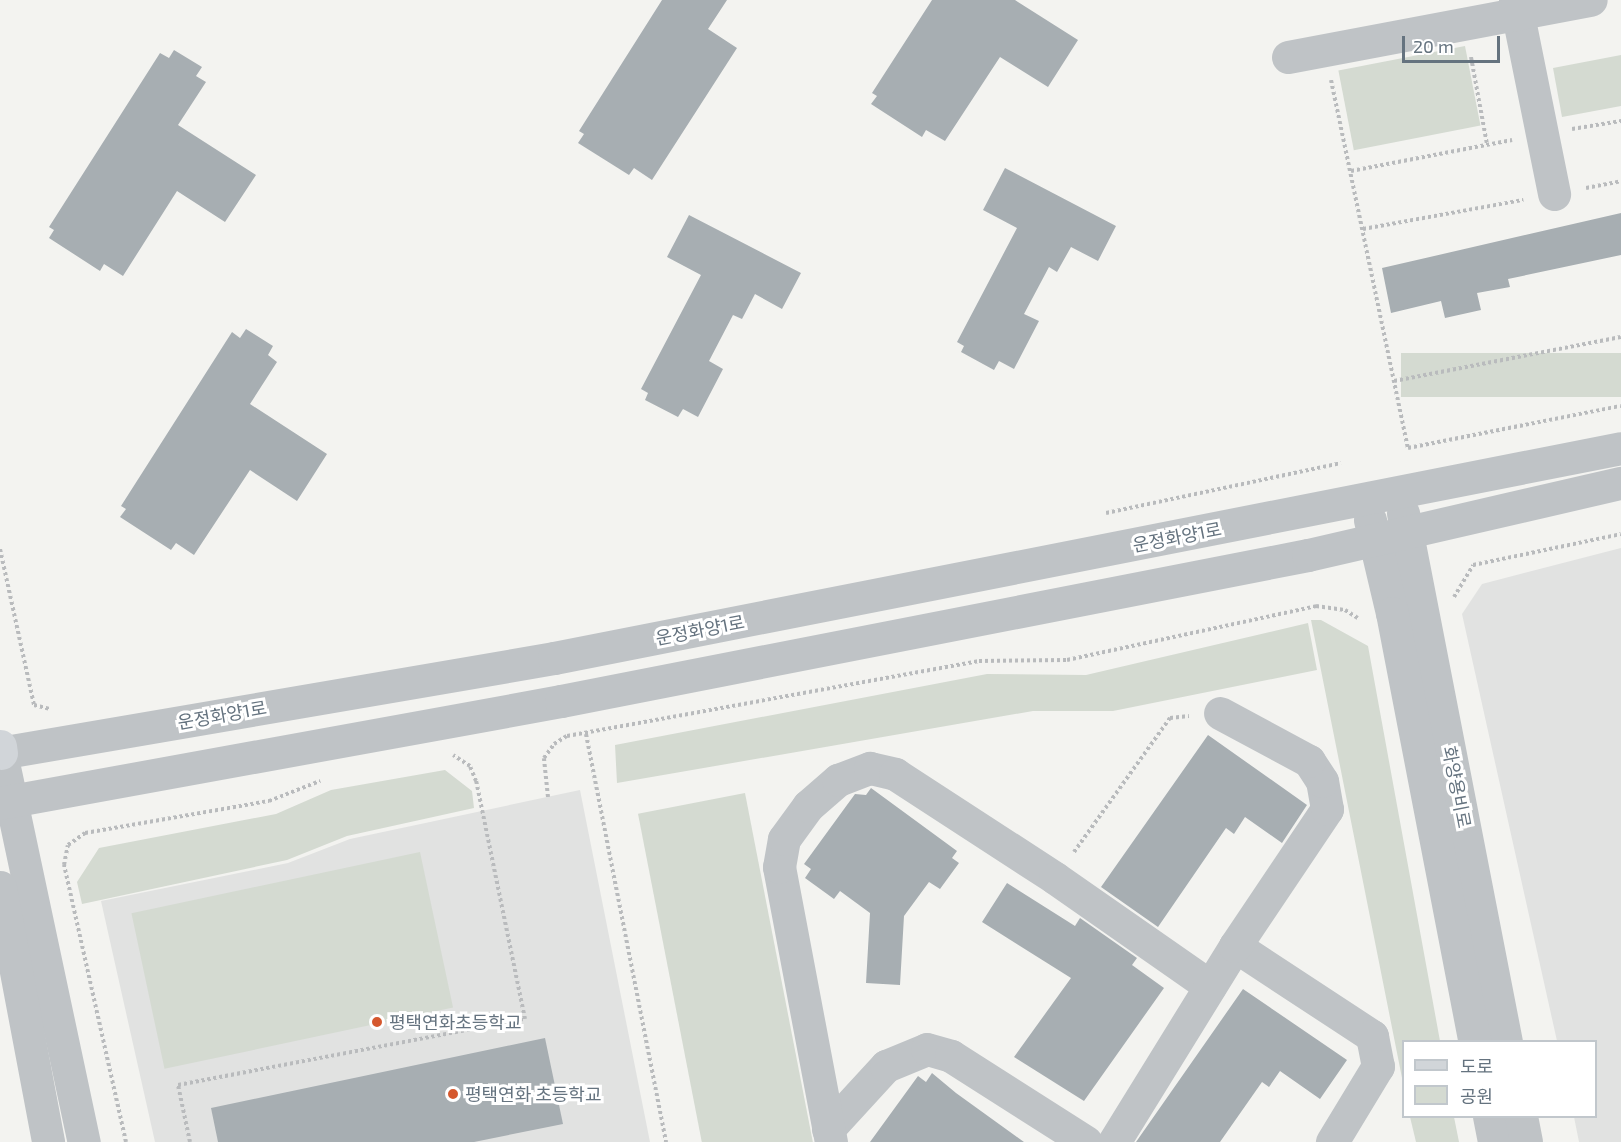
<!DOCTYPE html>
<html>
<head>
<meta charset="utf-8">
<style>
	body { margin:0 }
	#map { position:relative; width:1621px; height:1142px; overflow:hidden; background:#f3f3f0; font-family:"Exo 2","Noto Sans KR",sans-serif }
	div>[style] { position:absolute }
	.built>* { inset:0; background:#e1e2e1 }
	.green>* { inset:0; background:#d4dad1; transform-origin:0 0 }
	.building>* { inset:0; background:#a7aeb2 }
	.path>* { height:4px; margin-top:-2px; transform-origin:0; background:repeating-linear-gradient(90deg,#b9bbbd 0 3px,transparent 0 6px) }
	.minor>* { height:33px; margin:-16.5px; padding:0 16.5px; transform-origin:16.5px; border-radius:16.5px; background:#bfc3c6 }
	.major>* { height:33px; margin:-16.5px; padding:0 16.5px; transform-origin:16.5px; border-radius:16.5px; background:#d1d5d9 }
	.dots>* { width:16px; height:16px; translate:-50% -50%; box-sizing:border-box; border:3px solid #fff; border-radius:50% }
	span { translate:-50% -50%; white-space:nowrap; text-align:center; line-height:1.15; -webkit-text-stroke:6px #fff; paint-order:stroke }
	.street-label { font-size:18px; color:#65737f }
	.poi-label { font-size:18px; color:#65737f }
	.left { translate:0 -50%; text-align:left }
	.legend { position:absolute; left:1402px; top:1040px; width:195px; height:78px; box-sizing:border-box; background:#fff; border:2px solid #c1c7cc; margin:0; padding:8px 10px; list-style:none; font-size:18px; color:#65737f }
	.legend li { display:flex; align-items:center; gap:12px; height:30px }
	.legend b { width:30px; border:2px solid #c1c7cc }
	.scale { position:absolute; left:1402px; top:36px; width:98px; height:27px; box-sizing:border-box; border:3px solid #65737f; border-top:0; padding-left:8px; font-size:18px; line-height:21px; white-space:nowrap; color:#65737f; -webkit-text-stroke:4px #fff; paint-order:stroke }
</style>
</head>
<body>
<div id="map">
	<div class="built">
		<i style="clip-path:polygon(1621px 548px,1621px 1142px,1579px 1142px,1574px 1117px,1596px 1116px,1596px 1042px,1557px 1041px,1462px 614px,1482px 584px)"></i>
		<i style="clip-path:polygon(580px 790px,650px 1142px,155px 1142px,101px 901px,288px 863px,350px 839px)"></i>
	</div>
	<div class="green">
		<i style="left:1465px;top:46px;width:81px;height:129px;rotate:79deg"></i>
		<i style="clip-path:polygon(1621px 55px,1621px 106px,1562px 117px,1553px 68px)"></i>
		<i style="left:1621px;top:353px;width:44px;height:220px;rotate:90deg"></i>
		<i style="clip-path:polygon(1311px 620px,1321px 620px,1368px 646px,1440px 1041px,1404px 1042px,1403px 1083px)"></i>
		<i style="clip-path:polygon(1308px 623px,1317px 670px,1113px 711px,1033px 711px,617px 783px,615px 745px,987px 674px,1086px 675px)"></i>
		<i style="clip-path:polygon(445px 770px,472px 791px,474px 808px,347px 836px,287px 860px,82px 904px,77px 882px,99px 848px,276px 814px,331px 790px)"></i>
		<i style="left:745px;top:793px;width:356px;height:109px;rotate:79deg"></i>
		<i style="left:420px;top:852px;width:159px;height:295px;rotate:78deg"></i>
		<i style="clip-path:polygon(1410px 1117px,1454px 1117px,1459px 1142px,1416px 1142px)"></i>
	</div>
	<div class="building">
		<i style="clip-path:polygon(662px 0,727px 0,708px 29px,737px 48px,652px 180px,634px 168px,629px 175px,578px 143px,584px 134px,579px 131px)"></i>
		<i style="clip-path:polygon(932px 0,1015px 0,1078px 40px,1048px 87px,1000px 57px,945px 141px,926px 130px,922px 137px,871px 104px,877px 96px,872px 93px)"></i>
		<i style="clip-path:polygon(174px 50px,202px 67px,196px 76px,206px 82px,178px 125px,256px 175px,225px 222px,177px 191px,123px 276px,104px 264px,100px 271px,49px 238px,54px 230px,49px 227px,160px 53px,169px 58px)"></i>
		<i style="clip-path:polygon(1005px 168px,1116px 226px,1098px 261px,1071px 247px,1057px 272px,1049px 267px,1024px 314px,1039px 321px,1014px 369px,999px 361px,994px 370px,961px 352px,964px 346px,957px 342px,1017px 228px,983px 210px)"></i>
		<i style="clip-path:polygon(1621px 213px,1621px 255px,1508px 279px,1510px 287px,1477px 293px,1481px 310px,1445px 318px,1441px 301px,1391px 313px,1382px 268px)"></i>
		<i style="clip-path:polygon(689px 215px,801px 273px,782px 309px,755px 294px,742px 319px,733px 315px,709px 361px,723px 369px,698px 417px,683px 409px,678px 417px,645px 400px,648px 393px,641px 389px,701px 275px,667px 257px)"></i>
		<i style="clip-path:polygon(246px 329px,273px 346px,268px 355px,277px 362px,250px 404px,327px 454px,297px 501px,250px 470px,194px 555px,176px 543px,171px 550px,120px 517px,126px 509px,121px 506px,232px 332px,240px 338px)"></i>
		<i style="clip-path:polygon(1208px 735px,1307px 805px,1282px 843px,1245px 817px,1234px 834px,1226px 828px,1158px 927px,1101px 887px)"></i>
		<i style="clip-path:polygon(871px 788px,957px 851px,952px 858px,959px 863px,940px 889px,929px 882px,904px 916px,900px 985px,866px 983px,870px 913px,840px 891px,834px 899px,805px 878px,811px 869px,804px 864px,855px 794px,866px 795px)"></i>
		<i style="clip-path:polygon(1007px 883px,1075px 926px,1080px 918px,1137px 958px,1132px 965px,1164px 988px,1084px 1101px,1014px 1057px,1071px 978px,982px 922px)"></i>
		<i style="clip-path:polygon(1243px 989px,1347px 1060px,1320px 1099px,1280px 1071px,1269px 1087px,1262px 1082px,1220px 1142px,1136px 1142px)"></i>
		<i style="clip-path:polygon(545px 1038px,563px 1124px,474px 1142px,218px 1142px,211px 1108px)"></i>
		<i style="clip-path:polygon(932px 1073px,956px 1093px,1024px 1142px,870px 1142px,918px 1076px,926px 1082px)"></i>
	</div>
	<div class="path">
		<i style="left:1471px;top:57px;width:88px;rotate:79.6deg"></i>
		<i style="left:1331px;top:80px;width:376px;rotate:78.2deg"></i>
		<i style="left:1408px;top:448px;width:217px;rotate:-11.2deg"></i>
		<i style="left:1572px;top:129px;width:50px;rotate:-9.3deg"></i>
		<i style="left:1351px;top:171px;width:164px;rotate:-10.9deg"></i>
		<i style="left:1586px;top:188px;width:36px;rotate:-11deg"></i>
		<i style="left:1363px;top:229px;width:163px;rotate:-10.3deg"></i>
		<i style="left:1394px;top:381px;width:231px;rotate:-11deg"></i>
		<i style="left:1106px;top:513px;width:240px;rotate:-12deg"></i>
		<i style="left:0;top:549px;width:160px;rotate:77.7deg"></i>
		<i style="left:34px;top:705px;width:16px;rotate:14deg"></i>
		<i style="left:1454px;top:597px;width:37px;rotate:-59deg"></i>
		<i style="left:1473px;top:565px;width:151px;rotate:-11.8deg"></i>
		<i style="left:586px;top:734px;width:416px;rotate:78.9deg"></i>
		<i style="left:548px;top:797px;width:39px;rotate:-96deg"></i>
		<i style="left:544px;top:758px;width:17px;rotate:-54deg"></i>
		<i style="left:554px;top:744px;width:15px;rotate:-32deg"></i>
		<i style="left:567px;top:736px;width:419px;rotate:-10.3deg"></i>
		<i style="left:979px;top:661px;width:88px;rotate:-0.7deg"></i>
		<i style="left:1067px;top:660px;width:255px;rotate:-12.2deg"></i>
		<i style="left:1316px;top:606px;width:29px;rotate:8deg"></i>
		<i style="left:1345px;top:610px;width:15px;rotate:32deg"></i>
		<i style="left:1074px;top:852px;width:165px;rotate:-54.4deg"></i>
		<i style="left:1170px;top:718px;width:19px;rotate:-6deg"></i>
		<i style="left:126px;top:1142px;width:284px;rotate:-102.6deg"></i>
		<i style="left:64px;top:865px;width:20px;rotate:-79deg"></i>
		<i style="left:68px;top:845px;width:21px;rotate:-35deg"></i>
		<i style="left:85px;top:833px;width:187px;rotate:-9.9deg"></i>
		<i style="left:269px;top:801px;width:55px;rotate:-21.4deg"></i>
		<i style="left:190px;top:1142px;width:58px;rotate:-101.9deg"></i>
		<i style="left:178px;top:1085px;width:353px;rotate:-10.8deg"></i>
		<i style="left:525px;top:1019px;width:243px;rotate:-101.6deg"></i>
		<i style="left:476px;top:781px;width:16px;rotate:-112deg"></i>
		<i style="left:470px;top:766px;width:20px;rotate:-147deg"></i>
	</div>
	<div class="minor">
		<i style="left:1515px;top:0;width:198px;rotate:78.6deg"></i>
		<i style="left:1288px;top:57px;width:308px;rotate:-10.7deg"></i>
		<i style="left:1403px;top:513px;width:539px;rotate:78.98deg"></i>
		<i style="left:1370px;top:520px;width:96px;rotate:76.7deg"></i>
		<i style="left:1392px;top:613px;width:437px;rotate:79.1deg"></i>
		<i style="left:0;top:753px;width:562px;rotate:-9.73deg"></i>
		<i style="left:554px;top:658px;width:1087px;rotate:-11.13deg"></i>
		<i style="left:1px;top:753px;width:398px;rotate:78deg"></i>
		<i style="left:0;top:803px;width:570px;rotate:-10.3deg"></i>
		<i style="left:561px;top:701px;width:761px;rotate:-11.06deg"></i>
		<i style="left:1308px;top:555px;width:321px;rotate:-13deg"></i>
		<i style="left:0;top:887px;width:259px;rotate:79.3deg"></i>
		<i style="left:1235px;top:946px;width:164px;rotate:33.3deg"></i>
		<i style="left:1372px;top:1036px;width:31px;rotate:79deg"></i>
		<i style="left:1378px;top:1066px;width:89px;rotate:121.2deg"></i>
		<i style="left:1489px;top:1116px;width:26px;rotate:79deg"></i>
		<i style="left:1521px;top:1116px;width:26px;rotate:79deg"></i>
		<i style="left:828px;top:1129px;width:86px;rotate:-47.4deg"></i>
		<i style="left:886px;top:1066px;width:44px;rotate:-22.5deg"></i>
		<i style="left:927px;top:1049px;width:25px;rotate:16deg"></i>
		<i style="left:951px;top:1056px;width:160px;rotate:32.5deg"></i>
		<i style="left:831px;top:1142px;width:280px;rotate:-100.7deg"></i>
		<i style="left:779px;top:867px;width:28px;rotate:-80deg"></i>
		<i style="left:784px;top:839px;width:41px;rotate:-54deg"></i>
		<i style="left:808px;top:806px;width:40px;rotate:-41deg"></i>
		<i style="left:838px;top:780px;width:34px;rotate:-21deg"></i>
		<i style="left:870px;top:768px;width:26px;rotate:13deg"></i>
		<i style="left:895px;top:774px;width:191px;rotate:33deg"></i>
		<i style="left:1055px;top:878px;width:189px;rotate:34.9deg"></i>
		<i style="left:1114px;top:1142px;width:230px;rotate:-58.3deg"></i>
		<i style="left:1235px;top:946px;width:165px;rotate:-56.1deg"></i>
		<i style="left:1327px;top:809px;width:28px;rotate:-100deg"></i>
		<i style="left:1322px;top:781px;width:24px;rotate:-123deg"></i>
		<i style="left:1309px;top:761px;width:101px;rotate:-151.7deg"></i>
	</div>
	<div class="major">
		<i style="left:0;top:746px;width:7px;rotate:82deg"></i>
	</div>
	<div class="dots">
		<i style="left:377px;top:1022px;background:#d5582e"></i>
		<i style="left:453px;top:1094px;background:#d5582e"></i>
	</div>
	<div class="street-label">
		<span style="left:1177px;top:537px;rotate:-11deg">운정화양1로</span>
		<span style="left:700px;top:630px;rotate:-11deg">운정화양1로</span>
		<span style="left:222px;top:715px;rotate:-10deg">운정화양1로</span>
		<span style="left:1457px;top:787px;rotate:79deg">화양용비로</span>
	</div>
	<div class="poi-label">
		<span class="left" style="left:389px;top:1022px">평택연화초등학교</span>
		<span class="left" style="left:465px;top:1094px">평택연화 초등학교</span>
	</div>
	<ul class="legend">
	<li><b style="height:8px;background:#d1d5d9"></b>도로</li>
	<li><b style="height:16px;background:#d4dad1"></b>공원</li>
	</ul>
	<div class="scale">20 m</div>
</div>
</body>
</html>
